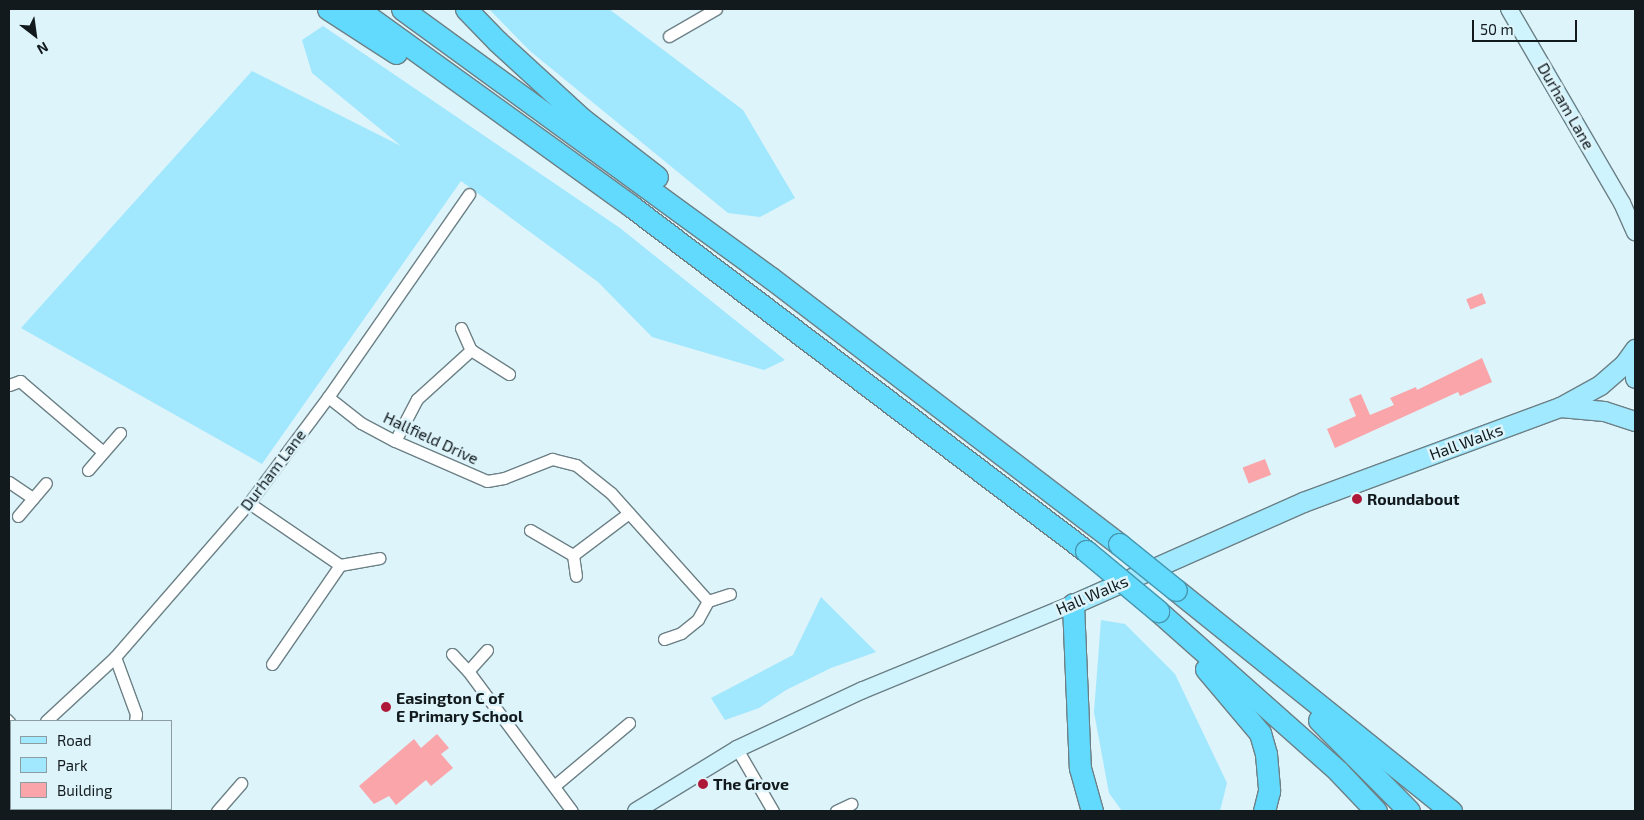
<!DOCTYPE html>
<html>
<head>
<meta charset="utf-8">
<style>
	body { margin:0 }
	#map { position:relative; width:1644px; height:820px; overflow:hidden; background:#ddf4fb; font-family:"Exo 2",sans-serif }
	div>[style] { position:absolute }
	.green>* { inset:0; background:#a1e7fe }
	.building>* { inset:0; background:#faa5a9; transform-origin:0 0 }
	.roads { filter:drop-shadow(1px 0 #6c8086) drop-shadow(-1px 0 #6c8086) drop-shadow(0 1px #6c8086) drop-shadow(0 -1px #6c8086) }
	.lane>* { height:5.5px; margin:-2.75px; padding:0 2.75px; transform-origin:2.75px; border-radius:2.75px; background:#fff }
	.street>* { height:11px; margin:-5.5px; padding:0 5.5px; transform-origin:5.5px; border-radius:5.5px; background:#fff }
	.secondary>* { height:16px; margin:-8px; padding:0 8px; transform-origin:8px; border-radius:8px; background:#d0f4fe }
	.primary>* { height:19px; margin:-9.5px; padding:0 9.5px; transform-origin:9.5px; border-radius:9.5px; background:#a1e9fe }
	.highway>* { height:21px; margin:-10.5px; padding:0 10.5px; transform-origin:10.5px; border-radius:10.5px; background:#62dafd }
	.bridges { filter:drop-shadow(1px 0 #4697af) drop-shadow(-1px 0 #4697af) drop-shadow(0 1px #4697af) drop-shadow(0 -1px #4697af) }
	.highway-bridge>* { height:21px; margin:-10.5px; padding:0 10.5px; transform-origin:10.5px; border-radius:10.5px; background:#62dafd }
	.dots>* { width:14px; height:14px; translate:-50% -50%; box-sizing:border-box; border:2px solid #ddf4fb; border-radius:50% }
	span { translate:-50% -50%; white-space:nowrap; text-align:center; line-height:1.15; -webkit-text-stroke:5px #ddf4fb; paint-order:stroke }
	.street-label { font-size:16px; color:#121a1d }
	.poi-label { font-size:16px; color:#121a1d; font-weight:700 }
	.left { translate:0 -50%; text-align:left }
	.frame { position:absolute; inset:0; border:10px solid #121a1d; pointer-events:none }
	.legend { position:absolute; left:10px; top:720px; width:162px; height:90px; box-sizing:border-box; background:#ddf4fb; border:1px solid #8c9da2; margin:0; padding:6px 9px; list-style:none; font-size:15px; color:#121a1d }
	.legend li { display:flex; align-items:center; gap:10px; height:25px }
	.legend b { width:25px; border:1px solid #8c9da2 }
	.north { position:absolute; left:10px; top:10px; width:50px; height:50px; -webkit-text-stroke:4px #ddf4fb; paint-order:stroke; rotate:150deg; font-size:14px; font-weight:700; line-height:20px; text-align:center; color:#121a1d }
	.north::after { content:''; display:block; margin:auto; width:18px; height:22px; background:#121a1d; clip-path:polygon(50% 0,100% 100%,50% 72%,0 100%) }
	.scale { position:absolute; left:1472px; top:20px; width:105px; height:22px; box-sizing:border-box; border:2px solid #121a1d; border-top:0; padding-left:6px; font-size:15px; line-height:18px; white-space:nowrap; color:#121a1d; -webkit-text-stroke:4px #ddf4fb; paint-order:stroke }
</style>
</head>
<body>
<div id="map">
	<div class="green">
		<i style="clip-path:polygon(489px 9px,609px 9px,743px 110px,795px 198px,760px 217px,728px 213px,530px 51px)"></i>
		<i style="clip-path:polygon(323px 26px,620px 228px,785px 360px,764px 370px,652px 337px,598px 282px,461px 181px,262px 464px,21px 328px,252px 71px,401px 146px,312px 73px,302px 40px)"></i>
		<i style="clip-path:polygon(821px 597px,876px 652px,831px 668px,786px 690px,759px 708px,725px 720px,711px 698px,793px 655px)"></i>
		<i style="clip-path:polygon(1101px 620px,1125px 624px,1175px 674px,1227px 783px,1220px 811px,1122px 811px,1109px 793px,1094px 712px)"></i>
	</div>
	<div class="building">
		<i style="left:1482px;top:293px;width:11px;height:17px;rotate:68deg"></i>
		<i style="clip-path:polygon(1482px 358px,1492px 382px,1460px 396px,1458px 392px,1335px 448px,1327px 429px,1356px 416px,1349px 399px,1361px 394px,1370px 415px,1394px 405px,1390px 398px,1416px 387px,1417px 390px)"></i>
		<i style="left:1265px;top:459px;width:17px;height:24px;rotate:69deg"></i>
		<i style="clip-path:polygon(437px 734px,449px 748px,441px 754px,453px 768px,431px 786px,426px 780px,396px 805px,389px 796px,374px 804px,359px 786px,414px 739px,421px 748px)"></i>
	</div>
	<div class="roads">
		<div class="lane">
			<i style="left:9px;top:718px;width:4px;rotate:45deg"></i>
			<i style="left:9px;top:743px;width:4px;rotate:-56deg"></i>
		</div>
		<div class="street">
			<i style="left:669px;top:36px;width:54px;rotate:-29.9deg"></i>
			<i style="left:461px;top:328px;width:24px;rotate:66deg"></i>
			<i style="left:471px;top:350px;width:45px;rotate:32.3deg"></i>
			<i style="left:9px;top:385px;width:12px;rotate:-20deg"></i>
			<i style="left:20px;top:381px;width:108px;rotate:40.5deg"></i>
			<i style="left:328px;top:397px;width:42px;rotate:38.2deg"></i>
			<i style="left:361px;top:423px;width:38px;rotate:28deg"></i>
			<i style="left:395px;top:441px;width:100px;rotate:23.5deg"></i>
			<i style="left:487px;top:481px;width:17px;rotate:-10deg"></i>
			<i style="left:504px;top:478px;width:52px;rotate:-21.6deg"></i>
			<i style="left:552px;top:459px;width:25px;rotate:14deg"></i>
			<i style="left:576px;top:465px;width:45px;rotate:38.7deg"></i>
			<i style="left:611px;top:493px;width:145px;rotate:48.1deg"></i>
			<i style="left:395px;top:441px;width:47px;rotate:-62.4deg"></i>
			<i style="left:417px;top:399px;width:73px;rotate:-42.2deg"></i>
			<i style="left:88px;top:470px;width:49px;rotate:-49.1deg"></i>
			<i style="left:9px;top:482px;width:29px;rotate:34deg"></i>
			<i style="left:249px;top:503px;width:110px;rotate:34.3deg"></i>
			<i style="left:18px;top:516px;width:43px;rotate:-49.7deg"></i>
			<i style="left:530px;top:530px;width:50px;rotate:30.2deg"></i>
			<i style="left:573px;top:555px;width:21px;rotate:82deg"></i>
			<i style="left:573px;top:555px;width:70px;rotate:-36.9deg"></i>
			<i style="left:664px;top:639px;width:18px;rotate:-19deg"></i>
			<i style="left:681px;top:633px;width:22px;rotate:-39deg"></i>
			<i style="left:698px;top:619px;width:21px;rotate:-61deg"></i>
			<i style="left:708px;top:601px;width:23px;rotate:-18deg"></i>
			<i style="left:487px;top:650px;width:28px;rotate:132deg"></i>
			<i style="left:468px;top:671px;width:174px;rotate:53.4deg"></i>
			<i style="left:452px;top:654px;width:23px;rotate:47deg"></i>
			<i style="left:115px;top:657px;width:61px;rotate:69.8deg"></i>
			<i style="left:136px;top:714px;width:7px;rotate:98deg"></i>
			<i style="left:272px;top:664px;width:120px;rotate:-55.5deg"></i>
			<i style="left:340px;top:565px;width:40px;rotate:-10deg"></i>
			<i style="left:46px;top:721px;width:94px;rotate:-42.8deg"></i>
			<i style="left:115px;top:657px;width:204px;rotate:-49deg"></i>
			<i style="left:249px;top:503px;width:132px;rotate:-53.3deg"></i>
			<i style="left:328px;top:397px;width:247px;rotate:-55.2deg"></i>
			<i style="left:737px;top:749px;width:72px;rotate:59.9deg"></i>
			<i style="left:9px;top:758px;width:3px;rotate:-45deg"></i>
			<i style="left:554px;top:786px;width:98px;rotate:-40deg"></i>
			<i style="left:153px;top:809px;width:4px;rotate:34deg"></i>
			<i style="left:94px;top:811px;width:3px;rotate:-45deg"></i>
			<i style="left:217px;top:811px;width:37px;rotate:-49deg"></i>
			<i style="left:836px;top:811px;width:17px;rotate:-25deg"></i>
		</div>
		<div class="secondary">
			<i style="left:1509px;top:9px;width:225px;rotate:59.8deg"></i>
			<i style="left:1622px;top:203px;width:32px;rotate:66deg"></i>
			<i style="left:636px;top:811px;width:119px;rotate:-31.5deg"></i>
			<i style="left:737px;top:749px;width:139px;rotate:-25.1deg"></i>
			<i style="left:863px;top:690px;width:227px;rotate:-22.3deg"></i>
		</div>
		<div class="primary">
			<i style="left:1635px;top:376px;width:2px;rotate:90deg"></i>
			<i style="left:1560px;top:407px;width:44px;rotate:5.2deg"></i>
			<i style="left:1604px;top:411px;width:33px;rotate:18deg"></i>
			<i style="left:1073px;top:604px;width:252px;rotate:-23.9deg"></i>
			<i style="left:1303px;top:502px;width:274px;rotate:-20.3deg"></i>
			<i style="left:1560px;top:407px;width:46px;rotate:-28.8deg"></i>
			<i style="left:1600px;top:385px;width:32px;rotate:-41deg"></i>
			<i style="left:1624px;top:364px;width:19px;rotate:-54deg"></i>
		</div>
		<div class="highway">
			<i style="left:328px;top:9px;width:81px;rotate:32.9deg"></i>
			<i style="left:358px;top:9px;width:337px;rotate:35.8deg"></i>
			<i style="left:631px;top:206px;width:571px;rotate:37.17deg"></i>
			<i style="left:402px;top:9px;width:457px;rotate:36.1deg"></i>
			<i style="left:771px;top:278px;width:438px;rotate:37.4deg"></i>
			<i style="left:466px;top:9px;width:45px;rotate:45.9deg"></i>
			<i style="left:497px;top:41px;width:114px;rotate:42.5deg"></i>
			<i style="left:581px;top:118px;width:96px;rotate:37.8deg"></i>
			<i style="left:1176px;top:590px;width:353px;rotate:38.8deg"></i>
			<i style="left:1073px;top:604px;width:164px;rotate:87.6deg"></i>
			<i style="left:1080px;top:768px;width:45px;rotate:74.4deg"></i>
			<i style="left:1158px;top:611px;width:241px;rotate:41.6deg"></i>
			<i style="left:1338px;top:771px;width:55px;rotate:46.5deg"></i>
			<i style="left:1206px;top:669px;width:84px;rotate:49.8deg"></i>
			<i style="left:1260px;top:733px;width:22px;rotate:74deg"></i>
			<i style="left:1266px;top:754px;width:37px;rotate:85deg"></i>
			<i style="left:1269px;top:791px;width:21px;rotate:104deg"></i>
			<i style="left:1319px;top:720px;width:128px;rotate:45.3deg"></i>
		</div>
	</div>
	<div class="bridges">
		<div class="highway-bridge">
			<i style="left:1119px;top:544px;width:73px;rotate:38.9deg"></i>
			<i style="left:1086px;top:551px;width:94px;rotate:39.8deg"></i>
		</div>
	</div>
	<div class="dots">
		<i style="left:1357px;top:499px;background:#ae193a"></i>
		<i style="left:386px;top:707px;background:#ae193a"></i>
		<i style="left:703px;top:784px;background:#ae193a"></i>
	</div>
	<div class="street-label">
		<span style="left:1566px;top:106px;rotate:60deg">Durham Lane</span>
		<span style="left:431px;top:438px;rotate:25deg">Hallfield Drive</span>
		<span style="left:1466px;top:442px;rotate:-20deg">Hall Walks</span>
		<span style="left:273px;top:470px;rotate:-53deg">Durham Lane</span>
		<span style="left:1092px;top:595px;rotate:-23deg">Hall Walks</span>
	</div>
	<div class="poi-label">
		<span class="left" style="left:1367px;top:499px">Roundabout</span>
		<span class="left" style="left:396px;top:707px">Easington C of<br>E Primary School</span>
		<span class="left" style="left:713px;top:784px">The Grove</span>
	</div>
	<div class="frame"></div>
	<ul class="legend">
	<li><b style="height:6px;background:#a1e9fe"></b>Road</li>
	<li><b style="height:14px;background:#a1e7fe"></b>Park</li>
	<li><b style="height:14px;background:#faa5a9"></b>Building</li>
	</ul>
	<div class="north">N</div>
	<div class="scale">50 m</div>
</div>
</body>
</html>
